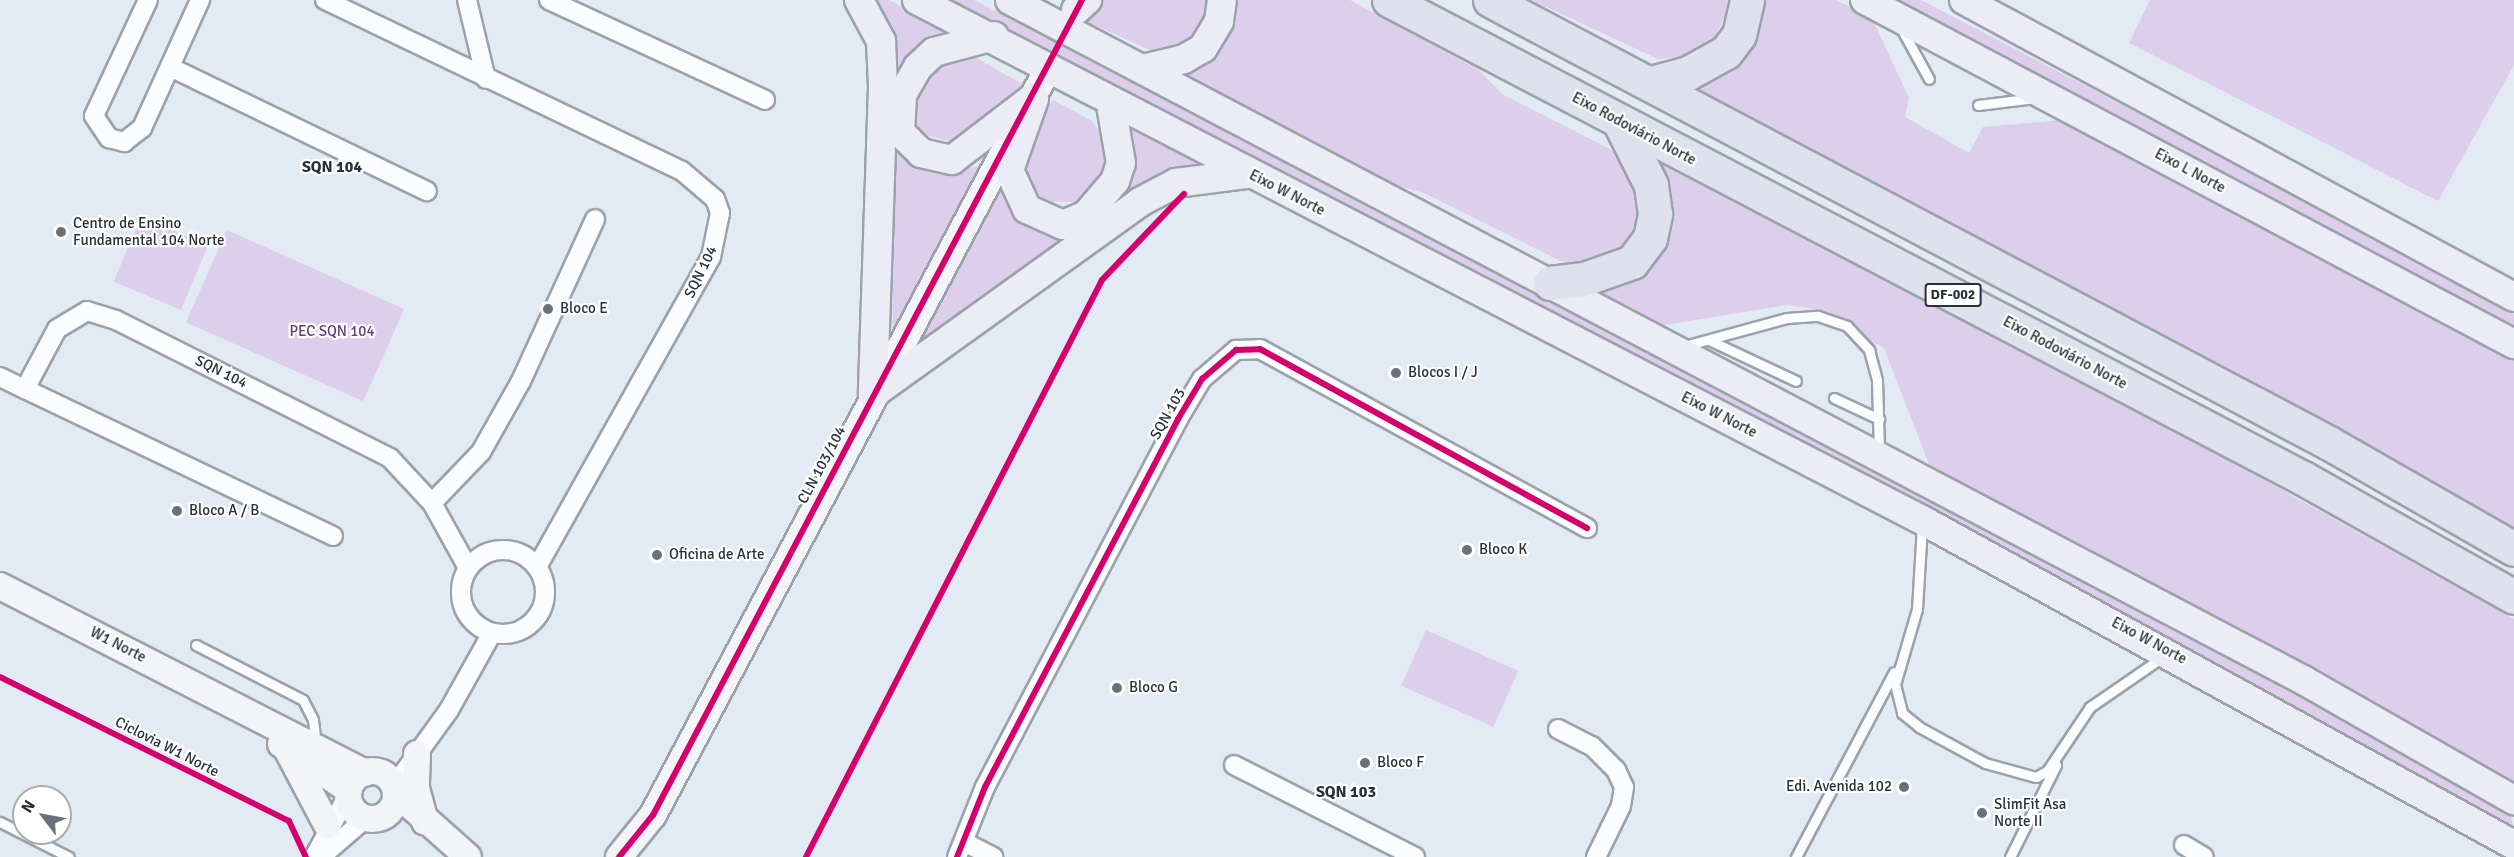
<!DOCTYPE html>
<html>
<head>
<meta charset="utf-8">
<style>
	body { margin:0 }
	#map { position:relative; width:2514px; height:857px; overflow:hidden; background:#e2eaf3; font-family:Signika,sans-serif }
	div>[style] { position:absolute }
	.green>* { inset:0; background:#ddcfec; transform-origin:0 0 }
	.secondary-tunnel>* { height:26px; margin-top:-13px; transform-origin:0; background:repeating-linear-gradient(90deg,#bdc5ce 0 26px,transparent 0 39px) }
	.roads { filter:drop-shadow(2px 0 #9ba2aa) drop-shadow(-2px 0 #9ba2aa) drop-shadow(0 2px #9ba2aa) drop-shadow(0 -2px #9ba2aa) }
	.lane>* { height:9px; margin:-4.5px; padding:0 4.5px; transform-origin:4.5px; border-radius:4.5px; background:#fbfcfd }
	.street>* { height:18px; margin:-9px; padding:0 9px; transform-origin:9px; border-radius:9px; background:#fbfcfd }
	.street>.ring { margin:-9px; padding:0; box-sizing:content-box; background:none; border:18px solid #fbfcfd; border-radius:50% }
	.secondary>* { height:26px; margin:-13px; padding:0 13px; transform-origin:13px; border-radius:13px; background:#f3f4f8 }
	.secondary>.ring { margin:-13px; padding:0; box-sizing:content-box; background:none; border:26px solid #f3f4f8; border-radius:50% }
	.primary>* { height:28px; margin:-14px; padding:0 14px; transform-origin:14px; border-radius:14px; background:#ebecf5 }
	.highway>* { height:33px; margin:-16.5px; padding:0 16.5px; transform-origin:16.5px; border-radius:16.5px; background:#e0e1ee }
	.cycleway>* { height:6px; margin:-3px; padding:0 3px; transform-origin:3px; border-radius:3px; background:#d6006c }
	.dots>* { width:16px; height:16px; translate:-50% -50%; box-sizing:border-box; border:3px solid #fff; border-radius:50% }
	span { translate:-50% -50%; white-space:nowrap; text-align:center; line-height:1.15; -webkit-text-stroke:4.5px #fff; paint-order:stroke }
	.shield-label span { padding:2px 4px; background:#fff; border:2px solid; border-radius:4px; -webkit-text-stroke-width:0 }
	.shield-label { font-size:14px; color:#293039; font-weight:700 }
	.street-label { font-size:15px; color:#293039 }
	.poi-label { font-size:15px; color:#293039 }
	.left { translate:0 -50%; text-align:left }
	.right { translate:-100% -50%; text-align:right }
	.park-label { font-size:15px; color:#653b75 }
	.neighbourhood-label { font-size:16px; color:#293039; font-weight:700 }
	.north { position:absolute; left:12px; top:785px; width:60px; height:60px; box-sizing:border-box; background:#fff; border:2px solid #a9acb0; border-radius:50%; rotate:302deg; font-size:16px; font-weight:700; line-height:24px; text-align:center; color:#293039 }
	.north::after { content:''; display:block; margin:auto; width:21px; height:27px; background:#6a717a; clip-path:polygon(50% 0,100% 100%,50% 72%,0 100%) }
</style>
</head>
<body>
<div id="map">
	<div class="green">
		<i style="clip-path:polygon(869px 0,889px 0,965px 40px,954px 39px,895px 120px,958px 169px,982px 166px,893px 334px,888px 112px)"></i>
		<i style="clip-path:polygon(941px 0,974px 0,1850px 455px,2225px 654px,2511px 815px,2514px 835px)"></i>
		<i style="clip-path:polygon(1101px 0,1209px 0,1208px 14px,1189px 43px,1159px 54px,1083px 20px)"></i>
		<i style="clip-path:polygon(1225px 0,1350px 0,1479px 70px,1502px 94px,1608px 148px,1630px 164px,1644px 215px,1621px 255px,1573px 267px,1424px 193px,1368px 178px,1165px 71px)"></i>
		<i style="clip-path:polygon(1531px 0,1732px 0,1714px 40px,1687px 57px,1658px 59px)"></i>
		<i style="clip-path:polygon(1754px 0,1836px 0,1872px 18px,1909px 98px,1905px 117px,1969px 153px,1983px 127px,2062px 120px,2514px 360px,2514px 533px,1673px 82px)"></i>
		<i style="clip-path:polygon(1888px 0,1921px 0,2332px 214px,2514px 314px,2514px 331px)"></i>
		<i style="clip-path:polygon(2150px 0,2514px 0,2514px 65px,2438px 201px,2129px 43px)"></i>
		<i style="clip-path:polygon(973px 56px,1022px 84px,1006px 105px,952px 142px,913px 131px,910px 99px,917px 85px,940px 64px)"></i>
		<i style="clip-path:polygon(1053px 100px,1092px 121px,1110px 146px,1111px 164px,1087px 202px,1046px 202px,1025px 191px,1022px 146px)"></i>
		<i style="clip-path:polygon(1118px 119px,1211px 166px,910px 350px,1006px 166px,1039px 222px,1109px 204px)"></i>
		<i style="clip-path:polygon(1656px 162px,2167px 426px,2514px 619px,2514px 798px,1932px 472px,1884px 348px,1810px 308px,1788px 305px,1659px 326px,1584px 291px,1608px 288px,1630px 277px)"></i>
		<i style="left:141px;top:217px;width:73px;height:70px;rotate:23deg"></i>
		<i style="left:227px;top:230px;width:194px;height:101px;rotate:24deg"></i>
		<i style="left:1426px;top:630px;width:101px;height:61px;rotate:24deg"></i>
	</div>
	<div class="secondary-tunnel">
		<i style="left:1042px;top:80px;width:64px;rotate:-63.8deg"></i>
	</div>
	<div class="roads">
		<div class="lane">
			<i style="left:1901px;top:28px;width:58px;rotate:61.2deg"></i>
			<i style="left:1978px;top:105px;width:57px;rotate:-7deg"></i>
			<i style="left:1709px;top:340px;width:96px;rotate:25.2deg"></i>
			<i style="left:1684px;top:346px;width:107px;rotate:-15.2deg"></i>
			<i style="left:1787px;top:318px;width:31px;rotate:-4deg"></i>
			<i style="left:1818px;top:316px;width:31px;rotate:19deg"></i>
			<i style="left:1847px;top:326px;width:33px;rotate:47deg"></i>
			<i style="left:1869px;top:350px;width:31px;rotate:75deg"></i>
			<i style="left:1877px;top:380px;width:71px;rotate:88.4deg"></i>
			<i style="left:1834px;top:398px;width:50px;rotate:25deg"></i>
			<i style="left:1922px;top:525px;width:84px;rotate:93.4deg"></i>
			<i style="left:1917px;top:609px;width:78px;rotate:106.3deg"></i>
			<i style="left:1895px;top:684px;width:30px;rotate:76deg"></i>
			<i style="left:1902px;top:713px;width:22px;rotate:39deg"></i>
			<i style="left:1919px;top:727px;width:75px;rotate:28.6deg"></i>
			<i style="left:1985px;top:763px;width:53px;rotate:15.4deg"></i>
			<i style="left:2036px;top:777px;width:13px;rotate:-29deg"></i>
			<i style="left:2047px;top:771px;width:77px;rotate:-56.1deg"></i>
			<i style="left:2090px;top:707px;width:86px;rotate:-34.6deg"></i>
			<i style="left:196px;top:645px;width:120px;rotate:27.2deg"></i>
			<i style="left:303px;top:700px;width:22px;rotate:63deg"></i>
			<i style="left:313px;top:720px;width:24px;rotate:83deg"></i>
			<i style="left:0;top:822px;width:77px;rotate:26.9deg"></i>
			<i style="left:1796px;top:857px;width:209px;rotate:-62.1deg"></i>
			<i style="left:2010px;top:857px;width:103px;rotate:-63.4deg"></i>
		</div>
		<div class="street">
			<i style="left:148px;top:0;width:128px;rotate:115deg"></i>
			<i style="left:94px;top:116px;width:27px;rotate:56deg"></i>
			<i style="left:109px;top:138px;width:16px;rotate:15deg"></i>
			<i style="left:124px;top:142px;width:23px;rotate:-38deg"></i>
			<i style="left:142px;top:128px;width:141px;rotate:-65.6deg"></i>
			<i style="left:325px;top:0;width:396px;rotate:25.6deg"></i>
			<i style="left:682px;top:171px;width:43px;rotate:40.3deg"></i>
			<i style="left:715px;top:199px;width:15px;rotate:70deg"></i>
			<i style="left:720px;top:213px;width:45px;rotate:101.6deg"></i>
			<i style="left:711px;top:257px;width:355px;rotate:119.3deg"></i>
			<i style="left:467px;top:0;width:81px;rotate:76.5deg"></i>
			<i style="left:549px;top:0;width:238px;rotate:24.8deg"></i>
			<i style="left:172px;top:68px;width:283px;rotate:25.8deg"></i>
			<i style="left:0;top:377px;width:28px;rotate:26deg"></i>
			<i style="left:432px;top:503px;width:71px;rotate:-46.1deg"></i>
			<i style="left:481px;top:452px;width:81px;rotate:-60.6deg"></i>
			<i style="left:521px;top:381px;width:178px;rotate:-65.4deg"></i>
			<i style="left:333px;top:536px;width:341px;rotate:-154.5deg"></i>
			<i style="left:25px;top:389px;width:68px;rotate:-61.9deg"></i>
			<i style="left:57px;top:329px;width:35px;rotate:-31deg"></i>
			<i style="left:87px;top:311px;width:30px;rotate:17deg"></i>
			<i style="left:116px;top:320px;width:307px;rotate:26.7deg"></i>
			<i style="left:390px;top:458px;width:62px;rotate:47deg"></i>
			<i style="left:432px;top:503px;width:74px;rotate:61deg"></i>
			<i class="ring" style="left:461px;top:550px;width:66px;height:66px"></i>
			<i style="left:1558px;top:729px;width:38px;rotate:27deg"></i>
			<i style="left:1592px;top:746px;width:34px;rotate:45deg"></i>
			<i style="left:1616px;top:770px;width:19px;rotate:65deg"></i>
			<i style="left:1624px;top:787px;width:19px;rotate:99deg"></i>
			<i style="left:1621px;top:806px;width:57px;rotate:116.1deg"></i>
			<i style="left:1234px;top:765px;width:203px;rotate:26.9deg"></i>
			<i style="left:394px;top:786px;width:94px;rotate:-54.1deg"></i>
			<i style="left:449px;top:710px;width:88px;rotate:-60.8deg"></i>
			<i style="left:964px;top:842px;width:33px;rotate:27deg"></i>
			<i style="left:2184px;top:845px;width:23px;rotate:31deg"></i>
			<i style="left:314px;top:857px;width:71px;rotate:-61.3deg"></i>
			<i style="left:321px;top:857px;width:60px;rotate:-40.9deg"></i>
			<i style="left:957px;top:857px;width:75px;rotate:-68.2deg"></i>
			<i style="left:985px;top:787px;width:416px;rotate:-62.3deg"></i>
			<i style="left:1178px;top:419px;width:47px;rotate:-59deg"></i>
			<i style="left:1202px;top:379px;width:45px;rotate:-40.5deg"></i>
			<i style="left:1236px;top:350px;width:24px;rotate:-2deg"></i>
			<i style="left:1260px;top:349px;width:373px;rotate:28.7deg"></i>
		</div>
		<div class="secondary">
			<i style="left:0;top:586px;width:410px;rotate:27.1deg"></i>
			<i style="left:281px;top:744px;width:82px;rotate:34.1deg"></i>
			<i style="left:288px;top:751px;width:84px;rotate:62.2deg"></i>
			<i style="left:417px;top:754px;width:34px;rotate:92deg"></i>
			<i style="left:416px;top:788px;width:35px;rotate:75deg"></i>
			<i class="ring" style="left:348px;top:771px;width:22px;height:22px"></i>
			<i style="left:396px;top:793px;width:96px;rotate:41.6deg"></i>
			<i style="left:619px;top:857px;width:54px;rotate:-51deg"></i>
			<i style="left:653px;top:815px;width:832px;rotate:-62.11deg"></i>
		</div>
		<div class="primary">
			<i style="left:859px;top:0;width:47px;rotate:61.8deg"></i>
			<i style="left:881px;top:41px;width:46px;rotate:87.5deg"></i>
			<i style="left:883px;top:87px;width:307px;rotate:91.9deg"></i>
			<i style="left:917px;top:0;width:1132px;rotate:27.36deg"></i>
			<i style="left:1922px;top:520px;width:675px;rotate:28.77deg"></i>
			<i style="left:1010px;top:0;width:1463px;rotate:27.74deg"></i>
			<i style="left:2305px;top:681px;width:241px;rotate:29.7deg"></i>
			<i style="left:1865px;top:0;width:735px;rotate:27.93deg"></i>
			<i style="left:1964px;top:0;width:625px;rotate:28.37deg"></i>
			<i style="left:1076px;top:10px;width:15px;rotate:-42deg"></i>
			<i style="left:994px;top:36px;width:62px;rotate:165.1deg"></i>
			<i style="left:934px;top:52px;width:22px;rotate:137deg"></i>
			<i style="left:918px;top:67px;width:32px;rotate:120deg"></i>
			<i style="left:902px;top:95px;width:37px;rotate:93deg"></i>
			<i style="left:900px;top:132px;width:30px;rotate:45deg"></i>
			<i style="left:921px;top:153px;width:32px;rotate:13deg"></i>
			<i style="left:952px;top:160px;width:103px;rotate:-37.5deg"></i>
			<i style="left:1142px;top:69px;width:43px;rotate:-13.4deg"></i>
			<i style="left:1184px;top:59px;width:22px;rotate:-30deg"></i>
			<i style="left:1203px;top:48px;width:31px;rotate:-59deg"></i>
			<i style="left:1219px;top:21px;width:21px;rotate:-82deg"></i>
			<i style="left:1034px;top:99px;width:75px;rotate:109.4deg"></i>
			<i style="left:1009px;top:170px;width:43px;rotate:65.2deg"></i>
			<i style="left:1027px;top:209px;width:39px;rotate:24deg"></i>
			<i style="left:1063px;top:225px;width:25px;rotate:-23deg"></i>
			<i style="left:1086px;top:215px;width:45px;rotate:-49.5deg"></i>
			<i style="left:1115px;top:181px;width:19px;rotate:-72deg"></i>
			<i style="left:1121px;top:163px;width:59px;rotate:-99.8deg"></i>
			<i style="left:873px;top:394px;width:329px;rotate:-35.7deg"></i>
			<i style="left:1140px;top:202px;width:41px;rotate:-27.8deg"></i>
			<i style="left:1176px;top:183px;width:72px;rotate:-7.2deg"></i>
		</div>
		<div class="highway">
			<i style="left:1389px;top:0;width:1031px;rotate:27.61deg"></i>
			<i style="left:2303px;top:478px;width:242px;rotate:29.4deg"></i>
			<i style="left:1490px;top:0;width:949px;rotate:27.83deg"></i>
			<i style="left:2329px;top:443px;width:213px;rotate:29.8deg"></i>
			<i style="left:1651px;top:83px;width:38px;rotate:-15deg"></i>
			<i style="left:1688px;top:73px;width:43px;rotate:-28.9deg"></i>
			<i style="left:1726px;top:52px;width:21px;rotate:-53deg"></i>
			<i style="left:1739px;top:35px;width:36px;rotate:-77deg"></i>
			<i style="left:1550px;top:283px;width:34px;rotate:-7deg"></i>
			<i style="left:1584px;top:279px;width:51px;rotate:-19.5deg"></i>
			<i style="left:1632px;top:262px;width:30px;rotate:-53deg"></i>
			<i style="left:1650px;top:238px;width:25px;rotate:-78deg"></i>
			<i style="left:1655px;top:214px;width:29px;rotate:-98deg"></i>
			<i style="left:1651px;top:185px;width:72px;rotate:-116.6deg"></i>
		</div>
	</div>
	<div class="cycleway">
		<i style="left:0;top:677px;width:323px;rotate:26.5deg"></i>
		<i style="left:289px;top:821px;width:40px;rotate:65deg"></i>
		<i style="left:619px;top:857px;width:54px;rotate:-51deg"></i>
		<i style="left:653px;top:815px;width:921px;rotate:-62.24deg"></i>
		<i style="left:806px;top:857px;width:648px;rotate:-62.84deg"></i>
		<i style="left:1102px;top:280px;width:119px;rotate:-46.4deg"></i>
		<i style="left:957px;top:857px;width:75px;rotate:-68.2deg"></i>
		<i style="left:985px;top:787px;width:416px;rotate:-62.3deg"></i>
		<i style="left:1178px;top:419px;width:47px;rotate:-59deg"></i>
		<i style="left:1202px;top:379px;width:45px;rotate:-40.5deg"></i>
		<i style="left:1236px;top:350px;width:24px;rotate:-2deg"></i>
		<i style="left:1260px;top:349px;width:373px;rotate:28.7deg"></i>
	</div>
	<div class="dots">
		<i style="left:61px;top:232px;background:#6a717a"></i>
		<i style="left:548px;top:309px;background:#6a717a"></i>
		<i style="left:1396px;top:373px;background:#6a717a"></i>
		<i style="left:177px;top:511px;background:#6a717a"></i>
		<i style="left:1467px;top:550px;background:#6a717a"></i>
		<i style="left:657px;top:555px;background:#6a717a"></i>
		<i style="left:1117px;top:688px;background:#6a717a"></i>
		<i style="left:1365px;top:763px;background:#6a717a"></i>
		<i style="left:1904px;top:787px;background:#6a717a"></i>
		<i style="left:1982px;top:813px;background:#6a717a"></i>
	</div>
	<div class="shield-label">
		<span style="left:1953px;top:295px">DF-002</span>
	</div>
	<div class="street-label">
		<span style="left:1634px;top:129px;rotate:28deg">Eixo Rodoviário Norte</span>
		<span style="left:2190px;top:171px;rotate:28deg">Eixo L Norte</span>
		<span style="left:1287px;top:193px;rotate:27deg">Eixo W Norte</span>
		<span style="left:701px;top:272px;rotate:-64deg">SQN 104</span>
		<span style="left:2065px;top:353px;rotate:28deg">Eixo Rodoviário Norte</span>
		<span style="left:221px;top:372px;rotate:26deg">SQN 104</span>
		<span style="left:1168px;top:414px;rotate:-61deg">SQN 103</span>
		<span style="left:1719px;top:415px;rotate:27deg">Eixo W Norte</span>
		<span style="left:822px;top:465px;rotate:-62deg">CLN 103/104</span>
		<span style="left:2149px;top:641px;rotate:28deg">Eixo W Norte</span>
		<span style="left:118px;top:645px;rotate:27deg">W1 Norte</span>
		<span style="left:167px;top:747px;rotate:27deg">Ciclovia W1 Norte</span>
	</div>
	<div class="poi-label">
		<span class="left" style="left:73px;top:232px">Centro de Ensino<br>Fundamental 104 Norte</span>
		<span class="left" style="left:560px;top:309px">Bloco E</span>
		<span class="left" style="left:1408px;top:373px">Blocos I / J</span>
		<span class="left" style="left:189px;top:511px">Bloco A / B</span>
		<span class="left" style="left:1479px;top:550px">Bloco K</span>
		<span class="left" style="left:669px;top:555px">Oficina de Arte</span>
		<span class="left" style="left:1129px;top:688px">Bloco G</span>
		<span class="left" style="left:1377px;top:763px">Bloco F</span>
		<span class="right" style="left:1892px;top:787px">Edi. Avenida 102</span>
		<span class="left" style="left:1994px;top:813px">SlimFit Asa<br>Norte II</span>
	</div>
	<div class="park-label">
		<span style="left:332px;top:332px">PEC SQN 104</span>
	</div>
	<div class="neighbourhood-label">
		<span style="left:332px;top:167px">SQN 104</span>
		<span style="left:1346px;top:792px">SQN 103</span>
	</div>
	<div class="north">N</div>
</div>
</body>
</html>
